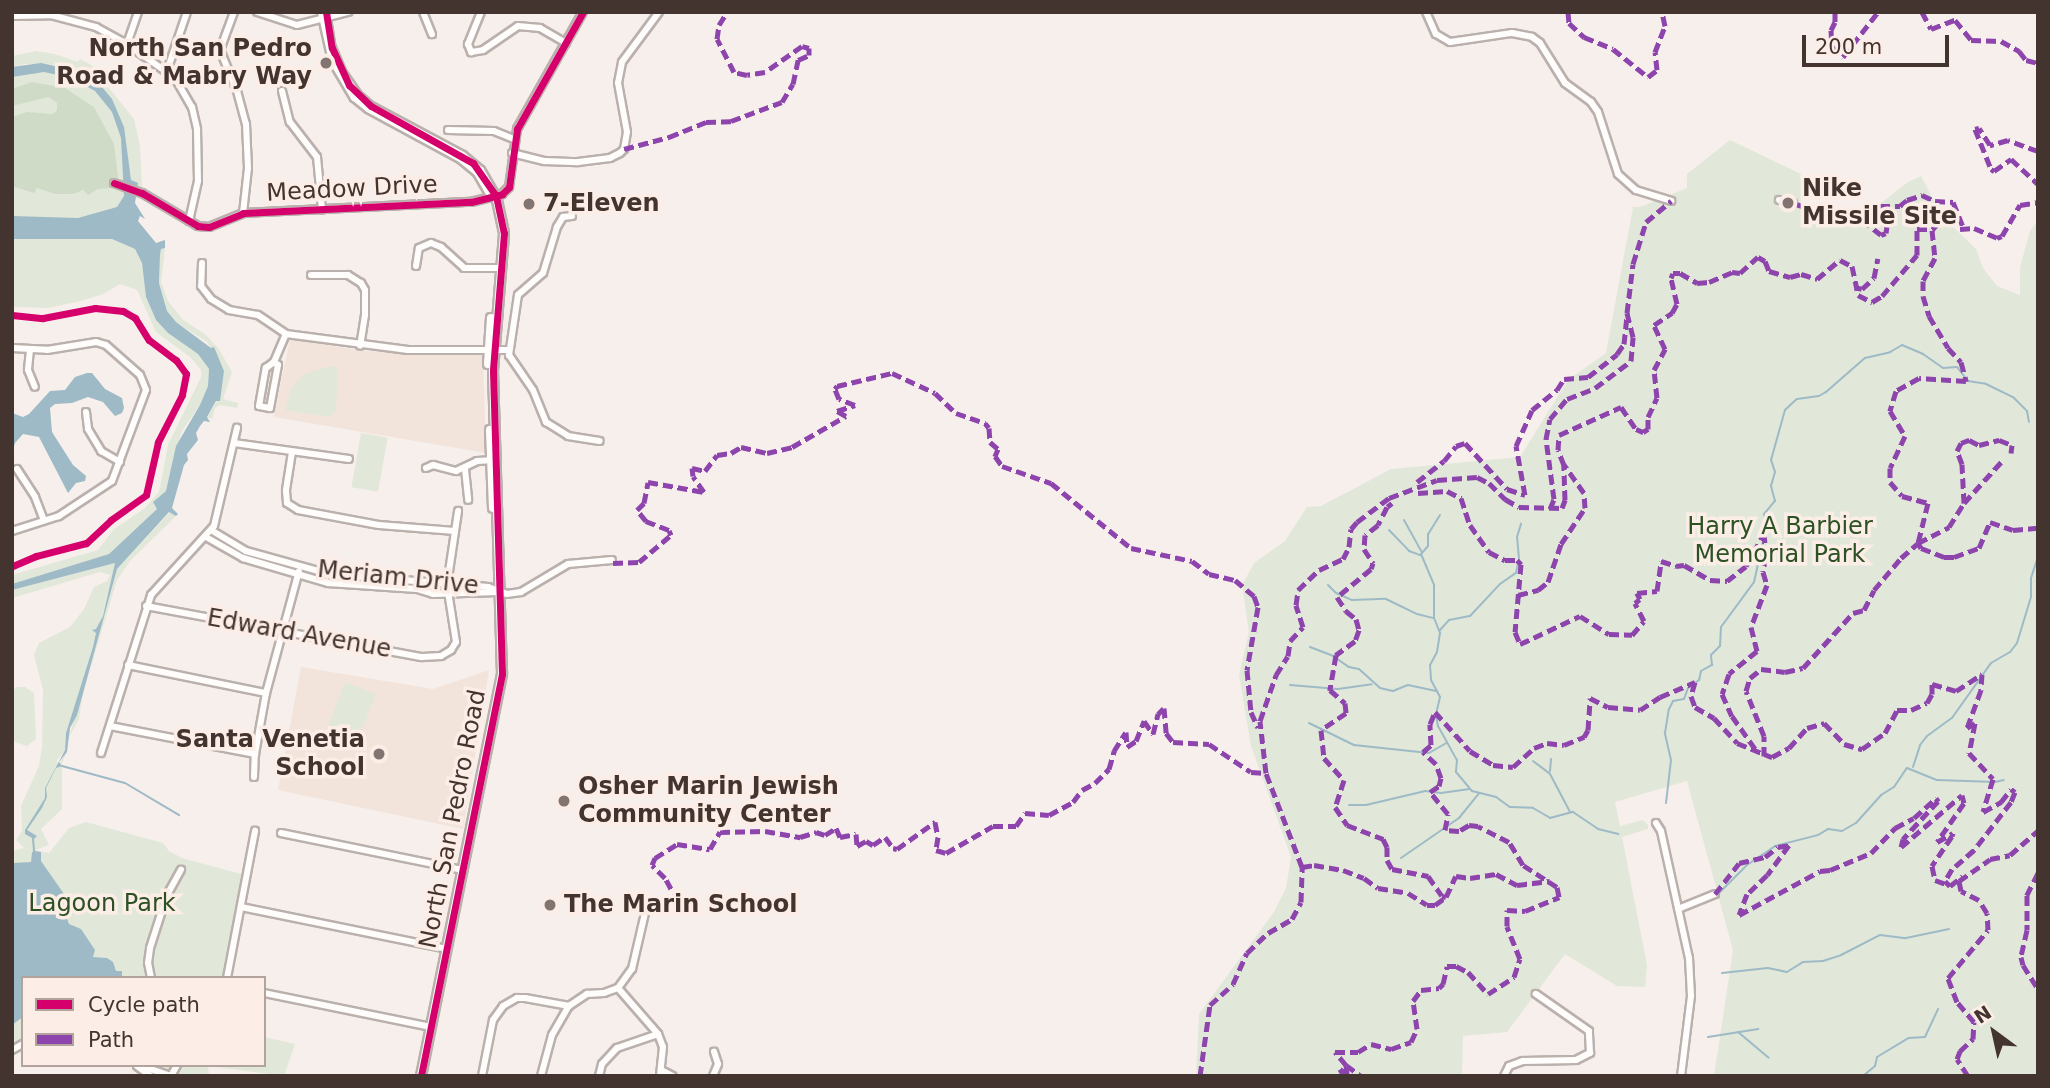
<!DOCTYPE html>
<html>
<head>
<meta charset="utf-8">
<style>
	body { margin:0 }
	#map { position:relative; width:2050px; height:1088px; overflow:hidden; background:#f7efec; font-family:"DejaVu Sans",sans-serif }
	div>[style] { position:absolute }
	.education>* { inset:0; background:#f2e4da }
	.green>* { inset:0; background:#e1e8d9; transform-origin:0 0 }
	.forest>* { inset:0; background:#d0dbc7 }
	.water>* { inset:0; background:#9dbac6 }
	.stream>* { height:2px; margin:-1px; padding:0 1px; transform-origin:1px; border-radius:1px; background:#9dbac6 }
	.roads { filter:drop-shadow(2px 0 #bab0ac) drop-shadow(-2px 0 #bab0ac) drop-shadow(0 2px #bab0ac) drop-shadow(0 -2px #bab0ac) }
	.minor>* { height:6px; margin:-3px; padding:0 3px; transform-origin:3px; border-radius:3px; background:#fefdfc }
	.major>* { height:8px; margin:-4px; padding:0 4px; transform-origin:4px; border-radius:4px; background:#fefdfc }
	.quiet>* { height:5px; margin-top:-2.5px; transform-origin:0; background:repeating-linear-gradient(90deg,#8e44ad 0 10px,transparent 0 15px) }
	.cycleway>* { height:7px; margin:-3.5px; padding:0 3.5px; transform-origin:3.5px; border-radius:3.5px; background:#d6006c }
	.dots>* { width:19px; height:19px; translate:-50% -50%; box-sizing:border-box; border:4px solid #fcede7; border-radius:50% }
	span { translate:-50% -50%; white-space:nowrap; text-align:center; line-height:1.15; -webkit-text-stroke:7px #fcede7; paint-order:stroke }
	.poi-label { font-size:24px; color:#43342f; font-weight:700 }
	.right { translate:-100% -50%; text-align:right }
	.left { translate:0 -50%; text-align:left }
	.street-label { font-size:24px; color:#43342f }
	.park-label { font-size:24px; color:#2c5122 }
	.frame { position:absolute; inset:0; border:14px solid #43342f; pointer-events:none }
	.legend { position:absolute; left:21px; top:976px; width:245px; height:91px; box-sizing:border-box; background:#fcede7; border:2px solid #b2a39d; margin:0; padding:9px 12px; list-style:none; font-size:21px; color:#43342f }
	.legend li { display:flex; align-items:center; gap:14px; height:35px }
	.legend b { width:35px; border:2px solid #b2a39d }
	.north { position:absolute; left:1959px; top:997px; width:70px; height:70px; -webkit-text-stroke:5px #fcede7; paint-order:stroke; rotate:327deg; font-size:19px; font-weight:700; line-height:28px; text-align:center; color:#43342f }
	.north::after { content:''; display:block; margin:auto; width:24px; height:32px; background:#43342f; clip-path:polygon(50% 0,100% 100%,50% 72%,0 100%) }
	.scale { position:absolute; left:1802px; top:35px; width:147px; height:32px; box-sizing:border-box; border:4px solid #43342f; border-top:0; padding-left:9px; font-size:21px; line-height:24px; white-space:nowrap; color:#43342f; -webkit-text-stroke:5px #fcede7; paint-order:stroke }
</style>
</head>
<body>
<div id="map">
	<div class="education">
		<i style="clip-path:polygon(290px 339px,363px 351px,483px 355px,486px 453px,274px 417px)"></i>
		<i style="clip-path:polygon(301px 667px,433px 689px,489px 670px,463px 829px,278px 790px)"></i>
	</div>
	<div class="green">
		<i style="clip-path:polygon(36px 51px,55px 54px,78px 62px,80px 59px,90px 64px,109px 79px,112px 84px,109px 88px,134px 119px,140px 146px,142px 190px,132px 181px,126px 222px,12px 233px,12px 72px,46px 66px,93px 82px,73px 70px,57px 65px,25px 64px,12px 67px,12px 56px)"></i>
		<i style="clip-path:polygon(1730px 140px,1805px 176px,1800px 205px,1853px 225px,1908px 182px,1921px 176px,1941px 215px,1976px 249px,1983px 268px,1997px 286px,2020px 295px,2020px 267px,2030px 231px,2038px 220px,2038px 1076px,1714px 1076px,1733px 950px,1687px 781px,1615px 802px,1620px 826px,1643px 820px,1648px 825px,1648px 829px,1622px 837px,1647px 965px,1645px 987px,1617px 986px,1565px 954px,1507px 1032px,1463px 1036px,1462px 1076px,1196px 1076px,1199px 1014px,1274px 912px,1286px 888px,1291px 857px,1251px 746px,1239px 675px,1249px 632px,1242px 585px,1254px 563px,1285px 541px,1307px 507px,1321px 506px,1391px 469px,1520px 457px,1568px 380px,1606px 353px,1633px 207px,1640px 207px,1687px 188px,1687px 174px)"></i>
		<i style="clip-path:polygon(12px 239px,112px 239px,135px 249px,142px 263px,146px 297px,156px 320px,168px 333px,198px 354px,209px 369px,208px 386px,200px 405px,182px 431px,173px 459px,171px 479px,166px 492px,157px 498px,157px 509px,109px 554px,12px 584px,12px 575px,98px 550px,114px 529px,144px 509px,159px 492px,168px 445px,201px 377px,201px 370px,190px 357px,156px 332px,137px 290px,120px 284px,103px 294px,81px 301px,49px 308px,12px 307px)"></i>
		<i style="clip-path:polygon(165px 248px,161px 282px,168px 301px,183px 320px,205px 334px,219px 349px,232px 372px,223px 399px,238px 403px,237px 408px,220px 405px,215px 408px,212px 419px,207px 417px,219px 398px,224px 371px,207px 342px,176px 322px,167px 311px,159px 283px,160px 255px,161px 249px)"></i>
		<i style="clip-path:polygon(327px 367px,338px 367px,336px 411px,328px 417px,285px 410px,291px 388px,298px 380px,305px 374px)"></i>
		<i style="left:361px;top:433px;width:27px;height:55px;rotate:10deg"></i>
		<i style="clip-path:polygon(170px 512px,176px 516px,130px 561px,117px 580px,83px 693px,79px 719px,69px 737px,117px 569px)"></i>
		<i style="clip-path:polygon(115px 563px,103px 616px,66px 733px,65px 750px,57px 760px,58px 765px,67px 752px,62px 763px,62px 809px,41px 829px,49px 845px,35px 850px,49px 853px,69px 828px,86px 822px,163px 843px,169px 851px,182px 858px,245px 875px,227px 978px,23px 978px,23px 1044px,12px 1050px,12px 851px,24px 848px,16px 840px,22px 831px,21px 806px,39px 766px,42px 747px,43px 690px,34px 655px,39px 643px,70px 627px,84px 609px,94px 587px,107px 581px,110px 575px,100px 572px,12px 598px,12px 590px)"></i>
		<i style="left:345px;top:682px;width:33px;height:61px;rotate:21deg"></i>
		<i style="clip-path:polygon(17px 687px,25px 687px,34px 693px,36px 739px,27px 746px,12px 741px,12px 691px)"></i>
		<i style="clip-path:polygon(264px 1037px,295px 1044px,284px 1076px,208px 1066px,209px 1076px,180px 1076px,142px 1065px,264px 1065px)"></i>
	</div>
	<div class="forest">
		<i style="clip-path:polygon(32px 82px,65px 88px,94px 107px,114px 144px,118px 177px,112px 188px,98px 189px,88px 195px,83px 190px,74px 194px,55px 194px,37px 188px,34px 193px,12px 186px,12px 117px,27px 112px,53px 114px,57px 110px,57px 103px,49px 97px,12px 106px,12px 89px)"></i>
	</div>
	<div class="water">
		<i style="clip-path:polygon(41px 63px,73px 70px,102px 87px,112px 99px,124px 127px,131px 180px,138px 183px,135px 203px,145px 219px,140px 216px,138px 221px,156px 243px,165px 240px,165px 248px,161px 249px,160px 255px,159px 283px,167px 311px,176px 322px,211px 348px,214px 347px,224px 371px,220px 401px,216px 401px,207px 417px,210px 422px,204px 421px,200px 426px,196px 433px,198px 440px,187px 454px,188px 460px,184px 465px,172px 508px,178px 514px,176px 516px,169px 512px,117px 569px,77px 715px,70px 728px,67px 752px,59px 762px,62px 766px,56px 768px,46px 788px,47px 797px,42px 808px,27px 830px,37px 836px,34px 839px,25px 834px,25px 830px,45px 798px,45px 788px,65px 750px,66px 733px,93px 647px,96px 633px,92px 630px,96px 629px,103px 616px,115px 563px,12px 590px,12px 584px,109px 554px,157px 509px,153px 502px,166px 491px,176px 446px,200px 405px,208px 386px,209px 369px,198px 354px,168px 333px,156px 320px,146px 297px,142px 263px,135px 249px,112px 239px,12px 239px,12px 216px,78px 218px,117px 207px,124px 196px,121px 138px,112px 112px,95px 91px,71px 78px,44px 72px,12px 77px,12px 67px)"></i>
		<i style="clip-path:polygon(87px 373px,92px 373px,105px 389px,122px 398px,124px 408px,122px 413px,115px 416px,103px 402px,88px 397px,72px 403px,55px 404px,50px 408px,52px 432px,73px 465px,86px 476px,85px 481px,76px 483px,68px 493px,39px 437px,23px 434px,15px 443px,12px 454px,12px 413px,23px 417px,29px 414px,50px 391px,65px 390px,75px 377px)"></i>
		<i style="clip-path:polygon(35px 851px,41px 852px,41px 861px,64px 894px,64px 901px,69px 910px,67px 918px,69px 924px,81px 929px,95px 950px,93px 957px,107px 958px,113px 962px,116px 971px,122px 971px,122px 978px,23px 978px,23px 1017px,12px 1025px,12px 863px,31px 862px,32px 852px)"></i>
	</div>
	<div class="stream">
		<i style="left:1440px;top:515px;width:22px;rotate:122deg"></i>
		<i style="left:1428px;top:534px;width:12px;rotate:90deg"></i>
		<i style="left:1428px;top:546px;width:11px;rotate:131deg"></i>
		<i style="left:1421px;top:554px;width:34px;rotate:67deg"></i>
		<i style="left:1434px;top:585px;width:33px;rotate:90deg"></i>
		<i style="left:1434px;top:618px;width:16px;rotate:68deg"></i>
		<i style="left:1440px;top:633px;width:19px;rotate:99deg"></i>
		<i style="left:1437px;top:652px;width:15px;rotate:118deg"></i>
		<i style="left:1430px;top:665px;width:15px;rotate:86deg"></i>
		<i style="left:1431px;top:680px;width:19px;rotate:62deg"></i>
		<i style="left:1440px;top:697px;width:18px;rotate:103deg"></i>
		<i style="left:1436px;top:715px;width:11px;rotate:80deg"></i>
		<i style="left:1438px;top:726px;width:39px;rotate:61deg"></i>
		<i style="left:1457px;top:760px;width:12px;rotate:95deg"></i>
		<i style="left:1456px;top:772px;width:25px;rotate:50deg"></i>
		<i style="left:1472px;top:791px;width:25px;rotate:14deg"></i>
		<i style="left:1496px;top:797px;width:17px;rotate:36deg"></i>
		<i style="left:1510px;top:807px;width:23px;rotate:2deg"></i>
		<i style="left:1533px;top:808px;width:20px;rotate:30deg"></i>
		<i style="left:1550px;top:818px;width:24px;rotate:-15deg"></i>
		<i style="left:1573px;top:812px;width:30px;rotate:34deg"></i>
		<i style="left:1598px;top:829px;width:21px;rotate:14deg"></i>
		<i style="left:1404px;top:520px;width:37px;rotate:61deg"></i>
		<i style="left:1389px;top:530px;width:29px;rotate:46deg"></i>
		<i style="left:1409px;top:551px;width:12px;rotate:20deg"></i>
		<i style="left:1328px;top:585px;width:11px;rotate:45deg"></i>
		<i style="left:1336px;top:593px;width:17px;rotate:24deg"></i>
		<i style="left:1352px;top:600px;width:34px;rotate:-2deg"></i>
		<i style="left:1386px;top:599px;width:34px;rotate:26deg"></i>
		<i style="left:1417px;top:614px;width:16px;rotate:14deg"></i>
		<i style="left:1440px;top:630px;width:13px;rotate:-48deg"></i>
		<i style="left:1449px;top:620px;width:21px;rotate:-11deg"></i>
		<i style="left:1470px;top:616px;width:44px;rotate:-46.8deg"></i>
		<i style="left:1500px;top:584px;width:19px;rotate:-35deg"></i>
		<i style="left:1516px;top:573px;width:14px;rotate:-78deg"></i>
		<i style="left:1519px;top:559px;width:22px;rotate:-95deg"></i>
		<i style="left:1517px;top:537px;width:14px;rotate:-73deg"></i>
		<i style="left:1310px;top:647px;width:25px;rotate:21deg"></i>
		<i style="left:1333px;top:656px;width:19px;rotate:35deg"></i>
		<i style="left:1349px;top:667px;width:10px;rotate:11deg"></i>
		<i style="left:1359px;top:669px;width:28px;rotate:42deg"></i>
		<i style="left:1380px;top:688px;width:13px;rotate:13deg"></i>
		<i style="left:1393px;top:691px;width:16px;rotate:-22deg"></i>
		<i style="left:1408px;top:685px;width:30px;rotate:12deg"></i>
		<i style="left:1290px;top:685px;width:48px;rotate:4.8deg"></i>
		<i style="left:1338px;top:689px;width:34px;rotate:-8deg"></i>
		<i style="left:1309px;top:723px;width:50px;rotate:26.1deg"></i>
		<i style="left:1354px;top:745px;width:75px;rotate:6.1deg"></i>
		<i style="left:1429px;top:753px;width:20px;rotate:-30deg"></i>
		<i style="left:1533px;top:761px;width:21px;rotate:37deg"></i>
		<i style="left:1550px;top:774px;width:43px;rotate:62.2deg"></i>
		<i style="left:62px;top:766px;width:65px;rotate:15.1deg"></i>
		<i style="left:125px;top:783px;width:63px;rotate:30.7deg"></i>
		<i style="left:1913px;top:767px;width:23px;rotate:-72deg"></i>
		<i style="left:1920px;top:745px;width:11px;rotate:-52deg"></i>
		<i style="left:1927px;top:736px;width:31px;rotate:-36deg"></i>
		<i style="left:1952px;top:718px;width:67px;rotate:-54.7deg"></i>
		<i style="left:1991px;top:663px;width:22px;rotate:-30deg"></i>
		<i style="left:2010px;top:652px;width:11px;rotate:-52deg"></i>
		<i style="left:2017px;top:643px;width:48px;rotate:-73.1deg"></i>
		<i style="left:2031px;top:597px;width:19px;rotate:-90deg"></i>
		<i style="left:2031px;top:578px;width:22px;rotate:-72deg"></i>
		<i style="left:1550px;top:771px;width:12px;rotate:-85deg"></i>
		<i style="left:1666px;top:803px;width:43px;rotate:-83.4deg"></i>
		<i style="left:1671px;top:760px;width:28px;rotate:-103deg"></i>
		<i style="left:1665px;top:733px;width:24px;rotate:-81deg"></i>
		<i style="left:1669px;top:709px;width:9px;rotate:-63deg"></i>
		<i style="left:1673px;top:701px;width:11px;rotate:-10deg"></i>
		<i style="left:1684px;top:699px;width:12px;rotate:-70deg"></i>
		<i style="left:1688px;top:688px;width:14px;rotate:-36deg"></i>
		<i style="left:1699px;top:680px;width:9px;rotate:-77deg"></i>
		<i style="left:1701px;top:671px;width:13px;rotate:-29deg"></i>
		<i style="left:1712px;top:665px;width:10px;rotate:-96deg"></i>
		<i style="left:1711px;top:655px;width:13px;rotate:-45deg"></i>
		<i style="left:1720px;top:646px;width:19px;rotate:-87deg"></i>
		<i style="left:1721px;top:627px;width:56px;rotate:-53.7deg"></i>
		<i style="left:1754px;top:582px;width:59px;rotate:-77.4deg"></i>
		<i style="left:1767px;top:524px;width:10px;rotate:-107deg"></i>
		<i style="left:1764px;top:514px;width:17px;rotate:-50deg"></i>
		<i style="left:1775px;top:501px;width:16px;rotate:-105deg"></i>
		<i style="left:1771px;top:486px;width:15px;rotate:-74deg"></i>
		<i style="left:1775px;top:472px;width:13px;rotate:-108deg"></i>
		<i style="left:1771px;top:460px;width:52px;rotate:-74.4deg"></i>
		<i style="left:1785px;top:410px;width:16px;rotate:-43deg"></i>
		<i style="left:1797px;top:399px;width:22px;rotate:-8deg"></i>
		<i style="left:1819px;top:396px;width:8px;rotate:-30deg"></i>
		<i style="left:1826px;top:392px;width:52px;rotate:-41.1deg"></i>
		<i style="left:1865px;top:358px;width:26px;rotate:-13deg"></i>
		<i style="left:1890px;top:352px;width:14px;rotate:-30deg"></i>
		<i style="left:1902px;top:345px;width:23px;rotate:23deg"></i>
		<i style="left:1923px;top:354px;width:24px;rotate:35deg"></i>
		<i style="left:1943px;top:368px;width:14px;rotate:-4deg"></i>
		<i style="left:1957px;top:367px;width:18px;rotate:52deg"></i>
		<i style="left:1968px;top:381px;width:18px;rotate:9deg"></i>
		<i style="left:1986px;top:384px;width:30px;rotate:26deg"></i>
		<i style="left:2013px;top:397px;width:20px;rotate:45deg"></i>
		<i style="left:2027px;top:411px;width:11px;rotate:80deg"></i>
		<i style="left:1349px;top:805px;width:17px"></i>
		<i style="left:1366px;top:805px;width:61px;rotate:-13.3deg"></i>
		<i style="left:1425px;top:791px;width:16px;rotate:7deg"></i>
		<i style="left:1441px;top:793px;width:29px;rotate:-8deg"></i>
		<i style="left:33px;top:839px;width:12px;rotate:85deg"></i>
		<i style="left:1401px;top:858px;width:70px;rotate:-34.6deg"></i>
		<i style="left:1459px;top:818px;width:32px;rotate:-51deg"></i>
		<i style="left:1718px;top:894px;width:41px;rotate:-45deg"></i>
		<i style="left:1747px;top:865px;width:34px;rotate:-34deg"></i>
		<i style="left:1775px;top:846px;width:44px;rotate:-14.3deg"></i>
		<i style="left:1818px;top:835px;width:12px;rotate:-31deg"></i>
		<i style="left:1828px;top:829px;width:14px;rotate:8deg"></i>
		<i style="left:1842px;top:831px;width:16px;rotate:-30deg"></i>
		<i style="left:1856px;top:823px;width:38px;rotate:-48deg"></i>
		<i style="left:1881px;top:795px;width:15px;rotate:-32deg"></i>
		<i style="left:1894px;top:787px;width:23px;rotate:-56deg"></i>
		<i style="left:1907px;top:768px;width:32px;rotate:22deg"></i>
		<i style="left:1937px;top:780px;width:58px;rotate:2deg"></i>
		<i style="left:1995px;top:782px;width:9px;rotate:-13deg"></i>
		<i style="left:1722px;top:973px;width:46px;rotate:-6.2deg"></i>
		<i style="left:1768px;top:968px;width:19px;rotate:12deg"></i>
		<i style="left:1787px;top:972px;width:19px;rotate:-32deg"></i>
		<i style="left:1803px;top:962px;width:20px;rotate:-3deg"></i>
		<i style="left:1823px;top:961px;width:19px;rotate:-18deg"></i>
		<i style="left:1841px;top:955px;width:44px;rotate:-27.1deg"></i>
		<i style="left:1880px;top:935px;width:26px;rotate:7deg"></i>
		<i style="left:1906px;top:938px;width:44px;rotate:-11.8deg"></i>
		<i style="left:1738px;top:1032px;width:40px;rotate:40deg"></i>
		<i style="left:1708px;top:1037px;width:51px;rotate:-9.1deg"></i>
		<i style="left:1863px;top:1076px;width:16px;rotate:-40deg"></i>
		<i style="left:1875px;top:1066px;width:9px;rotate:-77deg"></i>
		<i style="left:1877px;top:1057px;width:37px;rotate:-31deg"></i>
		<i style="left:1909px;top:1038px;width:16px;rotate:-4deg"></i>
		<i style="left:1925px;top:1037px;width:31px;rotate:-65deg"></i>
	</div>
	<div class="roads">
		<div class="minor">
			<i style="left:234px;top:12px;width:40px;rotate:110.2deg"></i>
			<i style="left:220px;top:50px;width:44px;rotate:67.5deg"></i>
			<i style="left:237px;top:91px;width:34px;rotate:75deg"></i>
			<i style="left:246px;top:124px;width:44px;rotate:87.4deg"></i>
			<i style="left:248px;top:168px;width:45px;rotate:96.3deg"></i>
			<i style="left:257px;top:12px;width:42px;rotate:18deg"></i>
			<i style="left:297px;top:25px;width:53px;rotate:-14.3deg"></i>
			<i style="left:321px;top:12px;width:50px;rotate:77.3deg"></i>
			<i style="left:332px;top:61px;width:43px;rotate:59.3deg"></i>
			<i style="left:354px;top:98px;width:18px;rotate:38deg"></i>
			<i style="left:368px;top:109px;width:105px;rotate:28.5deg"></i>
			<i style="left:460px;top:159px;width:22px;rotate:39deg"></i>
			<i style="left:477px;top:173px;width:28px;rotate:60deg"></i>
			<i style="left:326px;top:12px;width:36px;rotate:81deg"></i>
			<i style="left:332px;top:48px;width:26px;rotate:67deg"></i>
			<i style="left:342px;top:72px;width:28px;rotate:55deg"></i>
			<i style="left:358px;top:95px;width:17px;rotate:40deg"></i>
			<i style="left:371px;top:106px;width:104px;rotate:28deg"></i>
			<i style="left:463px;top:155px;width:23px;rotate:40deg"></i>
			<i style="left:481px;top:170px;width:30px;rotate:60deg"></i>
			<i style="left:423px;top:12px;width:24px;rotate:68deg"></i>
			<i style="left:481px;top:12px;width:35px;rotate:112deg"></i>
			<i style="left:468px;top:44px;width:9px;rotate:69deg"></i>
			<i style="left:471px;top:52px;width:12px;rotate:-9deg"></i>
			<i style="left:483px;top:50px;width:42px;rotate:-34.4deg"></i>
			<i style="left:518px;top:26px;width:22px;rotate:5deg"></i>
			<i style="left:540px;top:28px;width:30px;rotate:30deg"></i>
			<i style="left:1426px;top:12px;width:24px;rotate:66deg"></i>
			<i style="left:1436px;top:34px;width:16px;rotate:30deg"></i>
			<i style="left:1450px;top:42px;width:63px;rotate:-8.3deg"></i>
			<i style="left:1512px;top:33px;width:20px;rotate:11deg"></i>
			<i style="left:1532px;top:37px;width:10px;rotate:37deg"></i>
			<i style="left:1540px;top:43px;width:47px;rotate:58deg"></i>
			<i style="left:1565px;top:83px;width:32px;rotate:36deg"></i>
			<i style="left:1591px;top:102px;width:12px;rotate:55deg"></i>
			<i style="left:1598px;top:112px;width:65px;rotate:72.1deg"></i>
			<i style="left:1618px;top:174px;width:24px;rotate:42deg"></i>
			<i style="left:1636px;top:190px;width:37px;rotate:17deg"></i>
			<i style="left:12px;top:16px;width:39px;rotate:-1deg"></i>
			<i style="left:51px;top:15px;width:47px;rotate:14.9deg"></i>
			<i style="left:96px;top:27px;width:35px;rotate:29deg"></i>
			<i style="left:127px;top:44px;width:59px;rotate:35.3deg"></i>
			<i style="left:175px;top:78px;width:34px;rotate:60deg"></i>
			<i style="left:192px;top:107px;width:23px;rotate:77deg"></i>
			<i style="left:197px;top:129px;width:52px;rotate:88.9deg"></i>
			<i style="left:198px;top:181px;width:41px;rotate:102.7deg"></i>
			<i style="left:127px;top:44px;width:34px;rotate:-71deg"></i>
			<i style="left:167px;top:71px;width:62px;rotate:-71.3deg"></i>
			<i style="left:282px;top:91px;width:32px;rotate:76deg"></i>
			<i style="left:290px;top:122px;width:44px;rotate:52.4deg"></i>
			<i style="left:317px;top:157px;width:53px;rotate:84.6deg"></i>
			<i style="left:448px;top:130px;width:46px;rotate:1.2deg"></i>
			<i style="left:494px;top:131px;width:22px;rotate:22deg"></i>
			<i style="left:512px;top:153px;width:34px;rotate:14deg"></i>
			<i style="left:545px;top:161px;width:33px;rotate:2deg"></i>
			<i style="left:578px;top:162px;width:32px;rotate:-7deg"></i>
			<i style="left:610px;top:158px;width:11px;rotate:-27deg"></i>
			<i style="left:620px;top:153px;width:6px;rotate:-45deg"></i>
			<i style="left:624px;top:149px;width:17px;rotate:-80deg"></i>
			<i style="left:627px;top:132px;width:50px;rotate:-100.4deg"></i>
			<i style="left:618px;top:83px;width:21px;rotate:-79deg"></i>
			<i style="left:622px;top:62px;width:62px;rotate:-53.5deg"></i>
			<i style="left:114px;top:183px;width:30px;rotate:20deg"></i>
			<i style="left:142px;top:193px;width:65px;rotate:30.5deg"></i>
			<i style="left:198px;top:226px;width:11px;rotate:5deg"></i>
			<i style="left:209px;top:227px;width:37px;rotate:-22deg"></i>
			<i style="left:243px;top:213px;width:228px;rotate:-2.8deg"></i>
			<i style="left:471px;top:202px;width:32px;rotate:-14deg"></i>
			<i style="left:502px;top:194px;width:10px;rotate:-45deg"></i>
			<i style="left:509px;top:187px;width:59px;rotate:-82.1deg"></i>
			<i style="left:517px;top:129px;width:134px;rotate:-60.6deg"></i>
			<i style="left:1779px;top:200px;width:14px;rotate:12deg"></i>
			<i style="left:572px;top:216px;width:9px;rotate:174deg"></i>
			<i style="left:563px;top:217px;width:12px;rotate:121deg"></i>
			<i style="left:557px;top:227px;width:48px;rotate:106.9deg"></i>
			<i style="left:543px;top:273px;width:33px;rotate:139deg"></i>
			<i style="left:518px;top:295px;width:61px;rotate:98.5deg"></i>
			<i style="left:509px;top:355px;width:42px;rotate:55.6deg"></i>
			<i style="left:533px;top:390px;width:35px;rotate:68deg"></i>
			<i style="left:546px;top:422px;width:26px;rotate:32deg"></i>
			<i style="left:568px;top:436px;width:32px;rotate:9deg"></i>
			<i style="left:202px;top:263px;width:23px;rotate:92deg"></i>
			<i style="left:201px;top:286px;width:16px;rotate:52deg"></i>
			<i style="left:211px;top:299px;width:21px;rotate:31deg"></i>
			<i style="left:229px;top:310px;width:29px;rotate:10deg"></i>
			<i style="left:258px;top:315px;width:34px;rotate:34deg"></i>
			<i style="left:286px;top:334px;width:123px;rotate:7.5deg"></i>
			<i style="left:408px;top:350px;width:101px"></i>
			<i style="left:416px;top:266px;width:18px;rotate:-81deg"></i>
			<i style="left:419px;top:248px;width:13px;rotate:-23deg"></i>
			<i style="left:431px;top:243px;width:11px;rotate:22deg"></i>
			<i style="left:441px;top:247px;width:31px;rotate:42deg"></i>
			<i style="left:464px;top:268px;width:37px"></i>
			<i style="left:311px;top:275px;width:37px"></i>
			<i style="left:348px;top:275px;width:15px;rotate:32deg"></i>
			<i style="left:361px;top:283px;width:8px;rotate:60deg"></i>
			<i style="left:365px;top:290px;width:25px;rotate:90deg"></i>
			<i style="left:365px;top:315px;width:31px;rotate:99deg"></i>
			<i style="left:12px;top:348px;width:35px;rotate:3deg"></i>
			<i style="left:47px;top:350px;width:50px;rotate:-9.3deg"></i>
			<i style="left:96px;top:342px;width:10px;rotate:17deg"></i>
			<i style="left:106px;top:345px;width:45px;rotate:41.4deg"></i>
			<i style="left:140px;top:375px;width:16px;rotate:68deg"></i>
			<i style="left:146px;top:390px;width:97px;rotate:110.5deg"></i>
			<i style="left:112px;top:481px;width:64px;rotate:146.6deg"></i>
			<i style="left:59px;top:516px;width:49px;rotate:162.3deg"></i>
			<i style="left:30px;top:350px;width:20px;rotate:96deg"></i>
			<i style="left:28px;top:370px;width:18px;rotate:68deg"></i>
			<i style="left:274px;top:362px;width:5px;rotate:37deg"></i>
			<i style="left:278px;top:365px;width:44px;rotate:100.5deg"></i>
			<i style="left:270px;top:408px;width:11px;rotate:-170deg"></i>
			<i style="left:259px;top:406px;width:39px;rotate:-80deg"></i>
			<i style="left:266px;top:368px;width:10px;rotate:-37deg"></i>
			<i style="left:274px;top:362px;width:30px;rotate:-67deg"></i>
			<i style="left:86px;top:412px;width:17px;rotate:83deg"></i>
			<i style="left:88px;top:429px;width:26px;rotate:59deg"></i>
			<i style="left:101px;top:451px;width:22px;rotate:30deg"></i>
			<i style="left:234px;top:443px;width:116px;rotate:7.9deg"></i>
			<i style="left:292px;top:452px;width:39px;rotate:99deg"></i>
			<i style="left:286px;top:491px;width:12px;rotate:85deg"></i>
			<i style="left:287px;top:503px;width:13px;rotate:32deg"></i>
			<i style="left:298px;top:510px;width:82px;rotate:10.5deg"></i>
			<i style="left:379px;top:525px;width:76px;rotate:4.5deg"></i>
			<i style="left:426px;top:468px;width:8px;rotate:-23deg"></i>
			<i style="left:433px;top:465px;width:24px;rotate:15deg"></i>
			<i style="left:456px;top:471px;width:23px;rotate:-25deg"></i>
			<i style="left:477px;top:461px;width:18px;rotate:-3deg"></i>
			<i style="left:17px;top:469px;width:33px;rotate:57deg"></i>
			<i style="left:35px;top:497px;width:25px;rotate:69deg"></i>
			<i style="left:465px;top:469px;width:31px;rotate:84deg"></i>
			<i style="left:211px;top:530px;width:41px;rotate:31deg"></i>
			<i style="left:246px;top:551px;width:86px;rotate:15.5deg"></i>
			<i style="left:329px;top:574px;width:160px;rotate:4.7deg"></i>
			<i style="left:488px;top:587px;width:20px;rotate:20deg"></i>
			<i style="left:507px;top:594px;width:14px;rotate:-8deg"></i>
			<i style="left:521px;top:592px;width:55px;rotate:-30.8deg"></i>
			<i style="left:568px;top:564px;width:44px;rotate:-5.2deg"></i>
			<i style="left:206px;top:537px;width:43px;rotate:29.6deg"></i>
			<i style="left:243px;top:558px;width:89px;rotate:16.4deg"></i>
			<i style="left:328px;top:583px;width:89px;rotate:3.9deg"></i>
			<i style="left:417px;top:589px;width:17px;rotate:17deg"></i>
			<i style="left:433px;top:594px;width:66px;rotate:-1.7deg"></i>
			<i style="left:146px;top:606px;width:281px;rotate:10.5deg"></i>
			<i style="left:422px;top:657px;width:19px;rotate:-3deg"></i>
			<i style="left:441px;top:656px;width:12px;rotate:-31deg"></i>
			<i style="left:451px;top:650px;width:9px;rotate:-58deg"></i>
			<i style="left:456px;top:642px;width:58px;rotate:-99deg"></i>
			<i style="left:447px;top:585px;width:75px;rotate:-81.5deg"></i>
			<i style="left:128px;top:665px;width:141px;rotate:11.5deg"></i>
			<i style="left:110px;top:726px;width:148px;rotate:10.9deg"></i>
			<i style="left:101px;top:753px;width:166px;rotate:-72.4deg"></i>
			<i style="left:151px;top:595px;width:93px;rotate:-47.6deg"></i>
			<i style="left:214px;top:526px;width:101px;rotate:-76.8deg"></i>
			<i style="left:254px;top:777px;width:23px;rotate:-88deg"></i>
			<i style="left:255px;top:754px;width:62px;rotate:-79.8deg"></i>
			<i style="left:266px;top:693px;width:126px;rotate:-74.9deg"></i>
			<i style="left:1656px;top:823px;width:9px;rotate:58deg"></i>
			<i style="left:1661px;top:831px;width:130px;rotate:77.6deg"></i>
			<i style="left:1689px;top:958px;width:38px;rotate:87deg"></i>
			<i style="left:1691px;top:996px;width:81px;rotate:97.1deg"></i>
			<i style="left:281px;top:833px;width:186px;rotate:11.5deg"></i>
			<i style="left:241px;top:907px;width:210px;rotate:11.5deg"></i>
			<i style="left:1678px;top:909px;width:40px;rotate:-22deg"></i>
			<i style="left:151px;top:978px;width:15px;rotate:-101deg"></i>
			<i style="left:148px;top:963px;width:15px;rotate:-82deg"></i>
			<i style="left:150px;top:948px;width:56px;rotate:-72.2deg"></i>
			<i style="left:167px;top:895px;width:29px;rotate:-61deg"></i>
			<i style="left:227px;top:978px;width:150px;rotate:-79.2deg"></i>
			<i style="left:618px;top:988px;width:61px;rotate:49deg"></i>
			<i style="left:658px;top:1034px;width:14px;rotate:69deg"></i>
			<i style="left:663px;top:1047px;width:29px;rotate:96deg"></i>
			<i style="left:264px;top:993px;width:170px;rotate:11.5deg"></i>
			<i style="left:12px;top:1050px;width:13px;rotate:-29deg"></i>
			<i style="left:139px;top:1065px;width:34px;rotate:19deg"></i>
			<i style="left:137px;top:1066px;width:17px;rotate:36deg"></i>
			<i style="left:661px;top:1070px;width:13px;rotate:27deg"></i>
			<i style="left:171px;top:1076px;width:13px;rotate:-61deg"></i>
			<i style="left:482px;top:1076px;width:57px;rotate:-78.9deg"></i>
			<i style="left:493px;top:1020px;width:17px;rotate:-54deg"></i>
			<i style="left:503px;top:1006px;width:16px;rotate:-30deg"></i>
			<i style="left:517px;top:998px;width:8px"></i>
			<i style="left:525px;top:998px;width:45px;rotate:10.3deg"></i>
			<i style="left:541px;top:1076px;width:42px;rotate:-75deg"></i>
			<i style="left:552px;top:1035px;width:34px;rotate:-60deg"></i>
			<i style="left:569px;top:1006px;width:22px;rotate:-34deg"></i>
			<i style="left:587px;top:994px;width:17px;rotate:-3deg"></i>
			<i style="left:604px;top:993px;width:15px;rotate:-20deg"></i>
			<i style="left:618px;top:988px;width:24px;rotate:-54deg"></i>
			<i style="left:632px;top:969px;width:62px;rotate:-76.9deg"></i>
			<i style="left:599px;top:1076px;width:12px;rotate:-76deg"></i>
			<i style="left:602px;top:1064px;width:22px;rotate:-47deg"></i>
			<i style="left:617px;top:1048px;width:43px;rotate:-18.9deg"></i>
			<i style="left:713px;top:1076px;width:13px;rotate:-67deg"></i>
			<i style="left:718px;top:1064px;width:13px;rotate:-108deg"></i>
			<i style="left:1504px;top:1076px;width:11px;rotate:-63deg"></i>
			<i style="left:1509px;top:1066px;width:15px;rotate:-20deg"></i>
			<i style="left:1523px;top:1061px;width:53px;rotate:-1.1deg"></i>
			<i style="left:1576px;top:1060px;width:16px;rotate:-27deg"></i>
			<i style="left:1590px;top:1053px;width:22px;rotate:-93deg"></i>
			<i style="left:1589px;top:1031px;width:65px;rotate:-145.1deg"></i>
		</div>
		<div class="major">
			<i style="left:488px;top:364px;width:46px;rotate:-86.3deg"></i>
			<i style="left:490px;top:430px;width:78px;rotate:87.8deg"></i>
			<i style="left:421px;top:1076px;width:410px;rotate:-78.6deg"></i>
			<i style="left:502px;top:674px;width:303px;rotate:-91.7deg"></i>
			<i style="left:493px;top:371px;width:138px;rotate:-85.4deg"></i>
			<i style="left:504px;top:233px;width:38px;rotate:-102deg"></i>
		</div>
	</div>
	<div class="quiet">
		<i style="left:1568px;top:12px;width:11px;rotate:85deg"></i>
		<i style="left:1569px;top:23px;width:21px;rotate:43deg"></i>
		<i style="left:1584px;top:37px;width:31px;rotate:22deg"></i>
		<i style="left:1613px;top:49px;width:45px;rotate:38.7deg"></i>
		<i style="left:1648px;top:77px;width:11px;rotate:-38deg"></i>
		<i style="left:1657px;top:70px;width:18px;rotate:-96deg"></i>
		<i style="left:1655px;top:52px;width:28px;rotate:-69deg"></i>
		<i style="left:1665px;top:26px;width:14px;rotate:-102deg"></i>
		<i style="left:1835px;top:12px;width:10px;rotate:90deg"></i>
		<i style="left:1835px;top:22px;width:9px;rotate:117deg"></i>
		<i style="left:1831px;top:30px;width:17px;rotate:87deg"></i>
		<i style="left:1832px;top:47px;width:15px;rotate:42deg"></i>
		<i style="left:1843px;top:57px;width:57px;rotate:-52.1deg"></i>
		<i style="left:1922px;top:12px;width:19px;rotate:62deg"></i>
		<i style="left:1931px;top:29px;width:26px;rotate:-21deg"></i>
		<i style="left:1955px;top:20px;width:26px;rotate:51deg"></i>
		<i style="left:1971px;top:40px;width:30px;rotate:2deg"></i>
		<i style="left:2001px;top:41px;width:21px;rotate:29deg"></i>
		<i style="left:2019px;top:51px;width:11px;rotate:52deg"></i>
		<i style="left:2026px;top:60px;width:12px;rotate:14deg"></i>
		<i style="left:624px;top:149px;width:47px;rotate:-14.9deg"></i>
		<i style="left:669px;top:137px;width:40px;rotate:-22deg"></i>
		<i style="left:706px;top:122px;width:25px;rotate:-2deg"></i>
		<i style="left:731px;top:121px;width:54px;rotate:-20.4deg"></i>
		<i style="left:782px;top:102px;width:21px;rotate:-59deg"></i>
		<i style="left:793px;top:84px;width:25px;rotate:-78deg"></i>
		<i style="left:798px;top:60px;width:12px;rotate:-24deg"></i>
		<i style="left:809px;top:55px;width:7px;rotate:-90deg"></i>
		<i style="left:809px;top:48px;width:7px;rotate:-164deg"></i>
		<i style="left:802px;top:46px;width:45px;rotate:144.9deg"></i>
		<i style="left:765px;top:72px;width:18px;rotate:171deg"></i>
		<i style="left:747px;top:75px;width:13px;rotate:-167deg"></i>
		<i style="left:734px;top:72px;width:37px;rotate:-117deg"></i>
		<i style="left:717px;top:39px;width:14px;rotate:-82deg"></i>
		<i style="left:719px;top:25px;width:15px;rotate:-58deg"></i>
		<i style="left:2038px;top:151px;width:32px;rotate:-160deg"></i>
		<i style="left:2008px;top:140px;width:19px;rotate:164deg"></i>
		<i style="left:1990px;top:145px;width:20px;rotate:-123deg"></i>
		<i style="left:1979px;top:128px;width:4px;rotate:166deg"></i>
		<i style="left:1975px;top:129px;width:43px;rotate:68.2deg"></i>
		<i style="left:1991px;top:169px;width:4px;rotate:34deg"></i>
		<i style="left:1994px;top:171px;width:21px;rotate:-35deg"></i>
		<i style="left:2011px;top:159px;width:37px;rotate:43deg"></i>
		<i style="left:1793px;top:203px;width:45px;rotate:18deg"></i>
		<i style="left:1836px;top:217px;width:26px;rotate:7deg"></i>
		<i style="left:1862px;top:220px;width:24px;rotate:38deg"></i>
		<i style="left:1881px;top:235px;width:5px;rotate:-22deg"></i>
		<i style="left:1886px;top:233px;width:7px;rotate:-82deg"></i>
		<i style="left:1887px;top:226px;width:12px;rotate:-95deg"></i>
		<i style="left:1886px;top:214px;width:10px;rotate:-127deg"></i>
		<i style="left:1880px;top:206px;width:20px"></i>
		<i style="left:1900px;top:206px;width:9px;rotate:-41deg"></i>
		<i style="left:1907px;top:200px;width:16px;rotate:-18deg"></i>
		<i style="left:1922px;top:195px;width:14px;rotate:25deg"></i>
		<i style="left:1935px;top:201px;width:18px;rotate:3deg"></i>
		<i style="left:1953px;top:202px;width:27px;rotate:68deg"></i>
		<i style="left:1933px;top:213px;width:11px;rotate:56deg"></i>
		<i style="left:1939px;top:222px;width:11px;rotate:131deg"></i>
		<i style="left:1932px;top:230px;width:28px;rotate:84deg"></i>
		<i style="left:1935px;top:258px;width:26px;rotate:118deg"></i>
		<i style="left:1923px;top:281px;width:15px;rotate:90deg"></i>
		<i style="left:1923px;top:296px;width:21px;rotate:73deg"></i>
		<i style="left:1929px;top:316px;width:37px;rotate:59deg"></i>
		<i style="left:1948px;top:348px;width:19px;rotate:47deg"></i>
		<i style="left:1961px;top:362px;width:20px;rotate:75deg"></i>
		<i style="left:1966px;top:381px;width:47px;rotate:-176.3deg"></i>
		<i style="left:1919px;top:378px;width:26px;rotate:151deg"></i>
		<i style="left:1896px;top:391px;width:21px;rotate:107deg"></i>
		<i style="left:1890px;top:411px;width:29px;rotate:59deg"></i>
		<i style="left:1905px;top:436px;width:35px;rotate:115deg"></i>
		<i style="left:1890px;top:468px;width:14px;rotate:90deg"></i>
		<i style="left:1890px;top:482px;width:18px;rotate:49deg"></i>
		<i style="left:1902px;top:496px;width:27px;rotate:15deg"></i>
		<i style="left:1928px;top:503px;width:41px;rotate:104deg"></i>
		<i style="left:1918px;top:543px;width:6px;rotate:59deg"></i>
		<i style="left:1921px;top:548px;width:25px;rotate:21deg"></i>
		<i style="left:1944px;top:557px;width:10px"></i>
		<i style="left:1954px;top:557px;width:27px;rotate:-20deg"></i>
		<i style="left:1979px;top:548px;width:28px;rotate:-67deg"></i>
		<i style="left:1990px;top:522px;width:24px;rotate:19deg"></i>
		<i style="left:2013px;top:530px;width:25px;rotate:-5deg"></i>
		<i style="left:1960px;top:229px;width:14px;rotate:-4deg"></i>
		<i style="left:1974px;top:228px;width:25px;rotate:23deg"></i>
		<i style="left:1997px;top:238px;width:5px;rotate:-22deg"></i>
		<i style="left:2002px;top:236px;width:36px;rotate:-60deg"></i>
		<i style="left:2020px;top:205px;width:18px;rotate:-9deg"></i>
		<i style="left:1855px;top:287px;width:7px;rotate:16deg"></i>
		<i style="left:1862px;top:289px;width:16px;rotate:-43deg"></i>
		<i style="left:1874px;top:278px;width:20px;rotate:-79deg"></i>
		<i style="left:1417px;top:482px;width:34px;rotate:-38deg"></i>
		<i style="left:1444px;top:461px;width:19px;rotate:-51deg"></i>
		<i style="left:1456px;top:446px;width:9px;rotate:-18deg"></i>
		<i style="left:1465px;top:443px;width:62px;rotate:47.6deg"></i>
		<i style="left:1507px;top:489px;width:19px;rotate:18deg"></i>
		<i style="left:1525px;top:495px;width:50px;rotate:-100.4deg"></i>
		<i style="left:1516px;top:446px;width:39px;rotate:-66deg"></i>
		<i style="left:1532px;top:410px;width:32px;rotate:-39deg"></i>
		<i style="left:1557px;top:390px;width:13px;rotate:-58deg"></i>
		<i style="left:1564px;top:379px;width:24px;rotate:-5deg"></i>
		<i style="left:1588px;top:377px;width:37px;rotate:-38deg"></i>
		<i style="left:1617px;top:354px;width:12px;rotate:-55deg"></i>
		<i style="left:1624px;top:344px;width:31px;rotate:-84deg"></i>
		<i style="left:1418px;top:493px;width:29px;rotate:-4deg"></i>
		<i style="left:1447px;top:491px;width:16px;rotate:27deg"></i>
		<i style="left:1461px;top:498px;width:28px;rotate:72deg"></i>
		<i style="left:1470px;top:525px;width:33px;rotate:55deg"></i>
		<i style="left:1489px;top:552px;width:18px;rotate:27deg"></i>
		<i style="left:1505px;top:560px;width:12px"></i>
		<i style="left:1517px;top:560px;width:6px;rotate:45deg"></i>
		<i style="left:1521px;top:564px;width:68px;rotate:95deg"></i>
		<i style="left:1515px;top:632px;width:13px;rotate:67deg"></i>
		<i style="left:1520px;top:644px;width:66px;rotate:-25deg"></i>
		<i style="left:1580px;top:616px;width:34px;rotate:32deg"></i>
		<i style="left:1609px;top:634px;width:23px;rotate:2deg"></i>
		<i style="left:1632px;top:635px;width:18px;rotate:-49deg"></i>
		<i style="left:1644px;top:621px;width:20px;rotate:-117deg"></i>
		<i style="left:1635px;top:603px;width:6px;rotate:-39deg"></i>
		<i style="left:1640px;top:599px;width:7px;rotate:-117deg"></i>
		<i style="left:1637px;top:593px;width:20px;rotate:-6deg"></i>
		<i style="left:1657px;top:591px;width:30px;rotate:-82deg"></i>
		<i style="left:1661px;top:561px;width:16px;rotate:18deg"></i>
		<i style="left:1676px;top:566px;width:8px;rotate:-7deg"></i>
		<i style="left:1684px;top:565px;width:30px;rotate:30deg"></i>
		<i style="left:1710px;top:580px;width:17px;rotate:3deg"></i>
		<i style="left:1727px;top:581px;width:24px;rotate:-38deg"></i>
		<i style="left:1746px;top:566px;width:38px;rotate:-61deg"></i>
		<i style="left:1764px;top:533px;width:23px;rotate:85deg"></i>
		<i style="left:1766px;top:556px;width:16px;rotate:101deg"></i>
		<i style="left:1763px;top:572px;width:14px;rotate:73deg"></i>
		<i style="left:1767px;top:585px;width:45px;rotate:110.9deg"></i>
		<i style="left:1751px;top:627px;width:25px;rotate:76deg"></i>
		<i style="left:1757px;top:651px;width:36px;rotate:141deg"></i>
		<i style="left:1729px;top:674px;width:21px;rotate:109deg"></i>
		<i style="left:1722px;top:694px;width:24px;rotate:66deg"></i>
		<i style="left:1732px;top:716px;width:42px;rotate:54.8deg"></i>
		<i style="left:1392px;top:503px;width:6px;rotate:141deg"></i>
		<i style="left:1387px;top:507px;width:20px;rotate:117deg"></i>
		<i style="left:1378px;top:525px;width:16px;rotate:142deg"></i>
		<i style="left:1365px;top:535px;width:14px;rotate:94deg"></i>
		<i style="left:1364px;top:549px;width:17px;rotate:57deg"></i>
		<i style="left:1373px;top:563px;width:6px;rotate:108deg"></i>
		<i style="left:1371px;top:569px;width:44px;rotate:140.5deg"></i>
		<i style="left:1337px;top:597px;width:17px;rotate:57deg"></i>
		<i style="left:1346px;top:611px;width:13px;rotate:39deg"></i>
		<i style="left:1356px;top:619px;width:11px;rotate:75deg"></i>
		<i style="left:1359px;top:630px;width:12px;rotate:110deg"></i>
		<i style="left:1355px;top:641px;width:24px;rotate:144deg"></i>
		<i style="left:1336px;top:655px;width:36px;rotate:100deg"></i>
		<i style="left:1330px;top:690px;width:20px;rotate:41deg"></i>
		<i style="left:1345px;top:703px;width:10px;rotate:84deg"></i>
		<i style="left:1346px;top:713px;width:30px;rotate:146deg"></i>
		<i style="left:1321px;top:730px;width:28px;rotate:84deg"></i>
		<i style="left:1324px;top:758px;width:30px;rotate:48deg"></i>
		<i style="left:1344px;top:780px;width:28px;rotate:108deg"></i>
		<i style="left:1335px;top:807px;width:22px;rotate:56deg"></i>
		<i style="left:1347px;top:825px;width:39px;rotate:21deg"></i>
		<i style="left:1383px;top:839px;width:9px;rotate:63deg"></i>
		<i style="left:1387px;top:847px;width:13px;rotate:90deg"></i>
		<i style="left:1387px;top:860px;width:10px;rotate:61deg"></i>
		<i style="left:1392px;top:869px;width:37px;rotate:11deg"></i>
		<i style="left:1428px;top:876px;width:24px;rotate:55deg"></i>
		<i style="left:1442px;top:896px;width:4px;rotate:14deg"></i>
		<i style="left:1446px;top:897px;width:23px;rotate:-65deg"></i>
		<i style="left:1456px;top:876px;width:14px;rotate:8deg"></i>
		<i style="left:1470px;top:878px;width:26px;rotate:-9deg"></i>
		<i style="left:1496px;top:874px;width:24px;rotate:28deg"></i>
		<i style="left:1517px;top:885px;width:33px;rotate:-7deg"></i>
		<i style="left:1964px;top:503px;width:39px;rotate:-93deg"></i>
		<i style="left:1962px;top:464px;width:14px;rotate:-111deg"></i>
		<i style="left:1957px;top:451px;width:9px;rotate:-63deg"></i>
		<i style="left:1961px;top:443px;width:9px;rotate:-21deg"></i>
		<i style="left:1969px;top:440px;width:11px;rotate:27deg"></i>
		<i style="left:1979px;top:445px;width:21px;rotate:-14deg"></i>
		<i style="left:1999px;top:440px;width:14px;rotate:21deg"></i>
		<i style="left:2012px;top:445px;width:8px;rotate:97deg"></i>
		<i style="left:1550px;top:509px;width:11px;rotate:-68deg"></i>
		<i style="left:1554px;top:499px;width:61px;rotate:-97.6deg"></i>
		<i style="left:1546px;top:439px;width:20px;rotate:-79deg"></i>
		<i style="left:1550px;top:419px;width:26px;rotate:-50deg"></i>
		<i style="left:1567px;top:399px;width:30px;rotate:-21deg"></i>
		<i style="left:1595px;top:388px;width:45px;rotate:-36.9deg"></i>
		<i style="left:1631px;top:361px;width:24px;rotate:-85deg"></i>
		<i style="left:1633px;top:337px;width:25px;rotate:-104deg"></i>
		<i style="left:1627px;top:313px;width:49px;rotate:-83deg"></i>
		<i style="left:1633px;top:264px;width:44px;rotate:-72.8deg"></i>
		<i style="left:1646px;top:222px;width:33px;rotate:-40deg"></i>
		<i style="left:613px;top:563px;width:26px;rotate:-2deg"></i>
		<i style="left:639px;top:562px;width:42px;rotate:-40.2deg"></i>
		<i style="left:671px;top:535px;width:5px;rotate:-112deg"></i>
		<i style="left:669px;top:530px;width:25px;rotate:-159deg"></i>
		<i style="left:646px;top:521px;width:14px;rotate:-129deg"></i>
		<i style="left:637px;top:510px;width:10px;rotate:-45deg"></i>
		<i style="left:644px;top:503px;width:21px;rotate:-79deg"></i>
		<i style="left:648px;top:482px;width:57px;rotate:10.1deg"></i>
		<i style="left:704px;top:492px;width:19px;rotate:-125deg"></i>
		<i style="left:693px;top:476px;width:8px;rotate:-97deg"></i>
		<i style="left:692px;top:468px;width:13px;rotate:13deg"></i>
		<i style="left:705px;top:471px;width:20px;rotate:-53deg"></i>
		<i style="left:717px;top:455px;width:14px;rotate:-8deg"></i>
		<i style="left:731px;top:453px;width:12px;rotate:-31deg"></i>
		<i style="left:741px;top:447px;width:27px;rotate:13deg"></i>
		<i style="left:767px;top:453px;width:26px;rotate:-13deg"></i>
		<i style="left:792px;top:447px;width:62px;rotate:-29.9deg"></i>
		<i style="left:846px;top:416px;width:10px;rotate:-151deg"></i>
		<i style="left:837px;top:411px;width:19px;rotate:-18deg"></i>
		<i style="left:855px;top:405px;width:17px;rotate:-159deg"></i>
		<i style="left:839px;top:399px;width:11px;rotate:-112deg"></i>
		<i style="left:835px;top:389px;width:4px;rotate:-56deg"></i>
		<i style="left:837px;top:386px;width:57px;rotate:-13.3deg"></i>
		<i style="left:892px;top:373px;width:47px;rotate:24.9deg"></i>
		<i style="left:935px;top:393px;width:29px;rotate:44deg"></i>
		<i style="left:956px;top:413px;width:31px;rotate:19deg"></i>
		<i style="left:985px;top:423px;width:6px;rotate:51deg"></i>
		<i style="left:989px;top:428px;width:14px;rotate:86deg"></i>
		<i style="left:990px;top:442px;width:11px;rotate:41deg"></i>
		<i style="left:998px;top:449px;width:8px;rotate:113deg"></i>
		<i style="left:995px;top:456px;width:12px;rotate:55deg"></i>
		<i style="left:1002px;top:466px;width:52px;rotate:19.1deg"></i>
		<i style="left:1051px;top:483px;width:103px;rotate:39.1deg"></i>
		<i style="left:1131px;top:548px;width:62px;rotate:12deg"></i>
		<i style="left:1192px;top:561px;width:21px;rotate:37deg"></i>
		<i style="left:1209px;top:574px;width:27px;rotate:13deg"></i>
		<i style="left:1235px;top:580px;width:25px;rotate:40deg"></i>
		<i style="left:1254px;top:596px;width:12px;rotate:70deg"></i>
		<i style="left:1258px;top:607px;width:64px;rotate:99.9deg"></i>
		<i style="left:1247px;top:670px;width:42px;rotate:84.6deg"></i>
		<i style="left:1251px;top:712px;width:17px;rotate:66deg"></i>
		<i style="left:1518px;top:595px;width:21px;rotate:-14deg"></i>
		<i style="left:1538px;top:590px;width:13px;rotate:-39deg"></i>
		<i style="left:1548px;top:582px;width:40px;rotate:-71.1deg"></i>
		<i style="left:1561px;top:544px;width:43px;rotate:-56.3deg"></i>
		<i style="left:1585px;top:508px;width:15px;rotate:-94deg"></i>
		<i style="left:1584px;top:493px;width:35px;rotate:-125deg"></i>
		<i style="left:1764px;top:756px;width:20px;rotate:-90deg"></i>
		<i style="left:1764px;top:736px;width:48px;rotate:-111.8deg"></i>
		<i style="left:1746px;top:691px;width:14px;rotate:-73deg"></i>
		<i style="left:1750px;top:678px;width:14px;rotate:-39deg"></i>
		<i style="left:1761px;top:669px;width:24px;rotate:7deg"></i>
		<i style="left:1785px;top:672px;width:18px;rotate:-13deg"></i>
		<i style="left:1803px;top:668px;width:74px;rotate:-47.7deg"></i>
		<i style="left:1853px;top:613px;width:11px;rotate:-15deg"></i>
		<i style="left:1864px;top:610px;width:22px;rotate:-63deg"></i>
		<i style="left:1874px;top:590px;width:42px;rotate:-49.8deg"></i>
		<i style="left:1901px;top:558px;width:23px;rotate:-41deg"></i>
		<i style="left:1918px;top:543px;width:35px;rotate:-27deg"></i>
		<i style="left:1949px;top:527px;width:28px;rotate:-58deg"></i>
		<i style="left:1964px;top:503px;width:58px;rotate:-47.8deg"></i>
		<i style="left:1302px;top:867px;width:12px;rotate:-9deg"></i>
		<i style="left:1314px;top:865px;width:29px;rotate:10deg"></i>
		<i style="left:1343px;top:870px;width:22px;rotate:21deg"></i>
		<i style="left:1364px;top:878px;width:17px;rotate:36deg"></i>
		<i style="left:1378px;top:888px;width:30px;rotate:9deg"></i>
		<i style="left:1408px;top:893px;width:22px;rotate:32deg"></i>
		<i style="left:1427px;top:905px;width:8px"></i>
		<i style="left:1435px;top:905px;width:14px;rotate:-36deg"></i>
		<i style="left:2038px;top:873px;width:25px;rotate:117deg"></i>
		<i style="left:2027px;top:895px;width:35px;rotate:90deg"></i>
		<i style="left:2027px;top:930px;width:28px;rotate:103deg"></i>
		<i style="left:2021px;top:957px;width:8px;rotate:76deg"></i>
		<i style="left:2023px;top:965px;width:28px;rotate:58deg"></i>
		<i style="left:1715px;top:894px;width:39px;rotate:-52deg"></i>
		<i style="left:1739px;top:863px;width:27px;rotate:-13deg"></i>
		<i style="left:1765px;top:857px;width:16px;rotate:-38deg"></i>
		<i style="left:1778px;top:847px;width:11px;rotate:-10deg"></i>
		<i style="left:1789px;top:845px;width:37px;rotate:126deg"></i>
		<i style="left:1767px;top:875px;width:28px;rotate:136deg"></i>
		<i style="left:1747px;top:894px;width:22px;rotate:111deg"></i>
		<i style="left:1739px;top:915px;width:92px;rotate:-28.5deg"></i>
		<i style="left:1820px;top:871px;width:10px;rotate:-6deg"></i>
		<i style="left:1830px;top:870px;width:44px;rotate:-22.5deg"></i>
		<i style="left:1871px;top:853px;width:35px;rotate:-46deg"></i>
		<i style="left:1895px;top:828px;width:21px;rotate:-28deg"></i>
		<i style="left:1914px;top:818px;width:30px;rotate:-42deg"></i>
		<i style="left:1936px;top:798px;width:4px;rotate:56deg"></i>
		<i style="left:1938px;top:801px;width:52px;rotate:132.6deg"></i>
		<i style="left:1903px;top:839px;width:8px;rotate:104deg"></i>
		<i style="left:1901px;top:847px;width:80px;rotate:-40.4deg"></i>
		<i style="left:1962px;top:795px;width:8px;rotate:76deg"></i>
		<i style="left:1964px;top:803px;width:47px;rotate:124.7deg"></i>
		<i style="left:1937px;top:842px;width:18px;rotate:-29deg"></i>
		<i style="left:1953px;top:833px;width:3px;rotate:108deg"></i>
		<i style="left:1952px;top:836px;width:36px;rotate:124deg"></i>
		<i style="left:1932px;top:866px;width:14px;rotate:78deg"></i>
		<i style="left:1935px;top:880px;width:12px;rotate:20deg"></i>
		<i style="left:678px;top:902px;width:27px;rotate:-118deg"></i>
		<i style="left:665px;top:878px;width:18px;rotate:-135deg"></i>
		<i style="left:652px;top:865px;width:8px;rotate:-67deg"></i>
		<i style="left:655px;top:858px;width:26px;rotate:-32deg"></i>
		<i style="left:677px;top:844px;width:33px;rotate:9deg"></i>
		<i style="left:710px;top:849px;width:20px;rotate:-60deg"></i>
		<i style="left:720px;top:832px;width:45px;rotate:-1.3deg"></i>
		<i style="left:765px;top:831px;width:36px;rotate:10deg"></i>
		<i style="left:800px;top:837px;width:17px;rotate:-17deg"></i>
		<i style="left:816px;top:832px;width:9px;rotate:18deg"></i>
		<i style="left:825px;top:835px;width:13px;rotate:-32deg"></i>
		<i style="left:836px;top:828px;width:10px;rotate:66deg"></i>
		<i style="left:840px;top:837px;width:16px;rotate:-11deg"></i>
		<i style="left:856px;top:834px;width:12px;rotate:85deg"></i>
		<i style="left:857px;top:846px;width:10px;rotate:-29deg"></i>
		<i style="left:866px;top:841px;width:8px;rotate:30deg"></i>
		<i style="left:873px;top:845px;width:14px;rotate:-34deg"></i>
		<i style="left:885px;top:837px;width:14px;rotate:54deg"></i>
		<i style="left:893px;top:848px;width:4px;rotate:14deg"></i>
		<i style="left:897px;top:849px;width:47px;rotate:-35.4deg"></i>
		<i style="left:935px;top:822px;width:15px;rotate:79deg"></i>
		<i style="left:938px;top:837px;width:13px;rotate:99deg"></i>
		<i style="left:936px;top:850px;width:10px;rotate:17deg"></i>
		<i style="left:946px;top:853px;width:54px;rotate:-29.9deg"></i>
		<i style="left:993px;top:826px;width:23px"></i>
		<i style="left:1016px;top:826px;width:16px;rotate:-55deg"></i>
		<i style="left:1025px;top:813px;width:24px;rotate:5deg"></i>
		<i style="left:1049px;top:815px;width:27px;rotate:-28deg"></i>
		<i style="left:1073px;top:802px;width:15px;rotate:-53deg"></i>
		<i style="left:1082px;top:790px;width:15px;rotate:-28deg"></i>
		<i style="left:1095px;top:783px;width:20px;rotate:-45deg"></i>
		<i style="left:1109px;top:769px;width:19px;rotate:-74deg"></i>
		<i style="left:1114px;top:751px;width:22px;rotate:-58deg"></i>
		<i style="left:1126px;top:732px;width:15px;rotate:86deg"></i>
		<i style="left:1127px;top:747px;width:11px;rotate:-34deg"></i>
		<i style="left:1136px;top:741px;width:22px;rotate:-68deg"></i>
		<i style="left:1144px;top:721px;width:16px;rotate:55deg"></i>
		<i style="left:1153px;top:734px;width:21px;rotate:-76deg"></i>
		<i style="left:1158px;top:714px;width:8px;rotate:-45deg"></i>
		<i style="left:1164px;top:708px;width:25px;rotate:85deg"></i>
		<i style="left:1166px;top:733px;width:11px;rotate:52deg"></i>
		<i style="left:1173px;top:742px;width:36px;rotate:3deg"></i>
		<i style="left:1209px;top:744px;width:50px;rotate:33.7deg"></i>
		<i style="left:1251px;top:772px;width:15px;rotate:4deg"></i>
		<i style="left:1346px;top:1065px;width:19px;rotate:36deg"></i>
		<i style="left:1200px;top:1076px;width:72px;rotate:-82deg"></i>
		<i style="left:1210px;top:1005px;width:31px;rotate:-42deg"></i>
		<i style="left:1233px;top:984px;width:34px;rotate:-66deg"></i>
		<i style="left:1247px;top:953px;width:29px;rotate:-44deg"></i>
		<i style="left:1268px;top:933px;width:28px;rotate:-30deg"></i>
		<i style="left:1292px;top:919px;width:19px;rotate:-62deg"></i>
		<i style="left:1301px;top:902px;width:35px;rotate:-88deg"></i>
		<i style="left:1302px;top:867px;width:101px;rotate:-111deg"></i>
		<i style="left:1266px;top:773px;width:52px;rotate:-96.6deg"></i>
		<i style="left:1260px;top:721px;width:49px;rotate:-70.8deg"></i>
		<i style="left:1276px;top:675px;width:22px;rotate:-58deg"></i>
		<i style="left:1288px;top:656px;width:15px;rotate:-82deg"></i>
		<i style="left:1290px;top:641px;width:19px;rotate:-47deg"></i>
		<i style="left:1303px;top:627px;width:23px;rotate:-108deg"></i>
		<i style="left:1296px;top:605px;width:15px;rotate:-82deg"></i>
		<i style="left:1298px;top:590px;width:29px;rotate:-44deg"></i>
		<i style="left:1319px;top:570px;width:26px;rotate:-25deg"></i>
		<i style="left:1343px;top:559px;width:13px;rotate:-63deg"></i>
		<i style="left:1349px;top:547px;width:18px;rotate:-84deg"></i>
		<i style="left:1351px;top:529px;width:9px;rotate:-49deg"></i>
		<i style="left:1357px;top:522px;width:40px;rotate:-37deg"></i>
		<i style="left:1389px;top:498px;width:51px;rotate:-20.6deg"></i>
		<i style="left:1437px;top:480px;width:40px;rotate:-4.3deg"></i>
		<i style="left:1477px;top:477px;width:13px;rotate:27deg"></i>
		<i style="left:1489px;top:483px;width:23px;rotate:45deg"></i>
		<i style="left:1505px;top:499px;width:16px;rotate:30deg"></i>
		<i style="left:1519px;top:507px;width:43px;rotate:1.3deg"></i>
		<i style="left:1562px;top:508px;width:9px;rotate:-69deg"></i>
		<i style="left:1565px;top:500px;width:35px;rotate:-92deg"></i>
		<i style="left:1564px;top:465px;width:16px;rotate:-112deg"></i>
		<i style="left:1558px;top:450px;width:15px;rotate:-86deg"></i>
		<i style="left:1559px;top:435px;width:68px;rotate:-24.3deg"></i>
		<i style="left:1621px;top:407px;width:27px;rotate:56deg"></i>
		<i style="left:1636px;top:429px;width:8px;rotate:23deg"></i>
		<i style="left:1643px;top:432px;width:6px;rotate:-31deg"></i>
		<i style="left:1648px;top:429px;width:12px;rotate:-90deg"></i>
		<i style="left:1648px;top:417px;width:21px;rotate:-65deg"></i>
		<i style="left:1657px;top:398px;width:28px;rotate:-96deg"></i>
		<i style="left:1654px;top:370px;width:24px;rotate:-62deg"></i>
		<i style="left:1665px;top:349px;width:26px;rotate:-115deg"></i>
		<i style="left:1654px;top:325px;width:22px;rotate:-34deg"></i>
		<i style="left:1672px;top:313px;width:10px;rotate:-61deg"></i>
		<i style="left:1677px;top:304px;width:27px;rotate:-103deg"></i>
		<i style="left:1671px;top:278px;width:5px;rotate:-68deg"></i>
		<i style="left:1673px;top:273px;width:7px"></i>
		<i style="left:1680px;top:273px;width:20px;rotate:30deg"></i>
		<i style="left:1697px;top:283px;width:12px;rotate:-5deg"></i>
		<i style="left:1709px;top:282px;width:25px;rotate:-23deg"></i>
		<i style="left:1732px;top:272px;width:8px;rotate:7deg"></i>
		<i style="left:1740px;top:273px;width:24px;rotate:-42deg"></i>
		<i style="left:1758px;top:257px;width:8px;rotate:30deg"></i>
		<i style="left:1765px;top:261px;width:11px;rotate:68deg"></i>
		<i style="left:1769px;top:271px;width:22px;rotate:16deg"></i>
		<i style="left:1790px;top:277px;width:11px;rotate:-15deg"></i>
		<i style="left:1801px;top:274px;width:17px;rotate:17deg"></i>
		<i style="left:1817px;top:279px;width:30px;rotate:-40deg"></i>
		<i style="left:1840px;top:260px;width:13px;rotate:27deg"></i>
		<i style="left:1852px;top:266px;width:30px;rotate:78deg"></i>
		<i style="left:1858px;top:295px;width:16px;rotate:27deg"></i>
		<i style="left:1872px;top:302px;width:12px;rotate:-31deg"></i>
		<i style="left:1882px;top:296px;width:54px;rotate:-49.5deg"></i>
		<i style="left:1917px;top:255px;width:26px;rotate:-90deg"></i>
		<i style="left:1917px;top:229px;width:10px"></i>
		<i style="left:1344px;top:1076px;width:8px;rotate:-120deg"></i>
		<i style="left:1340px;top:1069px;width:9px;rotate:36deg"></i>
		<i style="left:1347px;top:1074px;width:9px;rotate:-96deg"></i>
		<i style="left:1346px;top:1065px;width:17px;rotate:-130deg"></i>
		<i style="left:1335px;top:1052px;width:23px"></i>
		<i style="left:1358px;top:1052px;width:15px;rotate:-32deg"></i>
		<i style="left:1371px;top:1044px;width:21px;rotate:14deg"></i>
		<i style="left:1391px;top:1049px;width:21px;rotate:-19deg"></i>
		<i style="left:1411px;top:1042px;width:14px;rotate:-65deg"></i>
		<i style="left:1417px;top:1029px;width:28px;rotate:-98deg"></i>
		<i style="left:1413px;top:1001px;width:14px;rotate:-54deg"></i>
		<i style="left:1421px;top:990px;width:18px;rotate:-6deg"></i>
		<i style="left:1439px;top:988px;width:6px;rotate:-45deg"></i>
		<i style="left:1443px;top:984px;width:18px;rotate:-77deg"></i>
		<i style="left:1447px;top:966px;width:9px"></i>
		<i style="left:1456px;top:966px;width:13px;rotate:27deg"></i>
		<i style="left:1468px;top:972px;width:30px;rotate:48deg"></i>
		<i style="left:1488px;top:994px;width:31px;rotate:-33deg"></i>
		<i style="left:1514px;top:977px;width:19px;rotate:-72deg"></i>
		<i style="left:1520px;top:959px;width:35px;rotate:-112deg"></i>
		<i style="left:1507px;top:926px;width:16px;rotate:-90deg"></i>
		<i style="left:1507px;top:910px;width:18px;rotate:3deg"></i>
		<i style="left:1525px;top:911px;width:37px;rotate:-22deg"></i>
		<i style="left:1559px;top:897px;width:10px;rotate:-101deg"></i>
		<i style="left:1557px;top:887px;width:40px;rotate:-147.1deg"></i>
		<i style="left:1523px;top:865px;width:27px;rotate:-121deg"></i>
		<i style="left:1509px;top:842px;width:35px;rotate:-153deg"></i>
		<i style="left:1478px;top:826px;width:9px;rotate:-174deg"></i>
		<i style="left:1469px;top:825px;width:12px;rotate:149deg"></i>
		<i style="left:1459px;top:831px;width:14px;rotate:-176deg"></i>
		<i style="left:1445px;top:830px;width:16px;rotate:-79deg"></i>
		<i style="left:1448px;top:814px;width:28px;rotate:-129deg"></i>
		<i style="left:1430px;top:792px;width:11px;rotate:-34deg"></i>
		<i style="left:1439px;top:786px;width:8px;rotate:-76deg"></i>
		<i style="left:1441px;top:778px;width:15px;rotate:-110deg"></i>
		<i style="left:1436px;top:764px;width:18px;rotate:-137deg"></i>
		<i style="left:1423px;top:752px;width:11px;rotate:-41deg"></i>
		<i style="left:1431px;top:745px;width:21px;rotate:-93deg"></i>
		<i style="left:1430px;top:724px;width:13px;rotate:-67deg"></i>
		<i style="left:1435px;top:712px;width:52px;rotate:48.1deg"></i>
		<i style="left:1470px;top:751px;width:27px;rotate:31deg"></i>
		<i style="left:1493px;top:765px;width:20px;rotate:6deg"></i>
		<i style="left:1513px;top:767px;width:28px;rotate:-42deg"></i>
		<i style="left:1534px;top:748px;width:14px;rotate:-21deg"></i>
		<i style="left:1547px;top:743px;width:17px;rotate:7deg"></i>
		<i style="left:1564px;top:745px;width:22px;rotate:-22deg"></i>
		<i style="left:1584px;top:737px;width:8px;rotate:-60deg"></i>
		<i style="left:1588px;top:730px;width:32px;rotate:-86deg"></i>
		<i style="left:1590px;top:698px;width:20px;rotate:27deg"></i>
		<i style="left:1608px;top:707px;width:32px;rotate:5deg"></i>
		<i style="left:1640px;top:710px;width:24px;rotate:-33deg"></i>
		<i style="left:1660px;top:697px;width:38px;rotate:-23deg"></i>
		<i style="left:1695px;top:682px;width:15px;rotate:106deg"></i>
		<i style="left:1691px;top:696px;width:12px;rotate:70deg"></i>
		<i style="left:1695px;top:707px;width:22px;rotate:30deg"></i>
		<i style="left:1714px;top:718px;width:34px;rotate:47deg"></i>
		<i style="left:1737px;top:743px;width:38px;rotate:22deg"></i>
		<i style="left:1772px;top:757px;width:19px;rotate:-28deg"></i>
		<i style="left:1789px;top:748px;width:27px;rotate:-48deg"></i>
		<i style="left:1807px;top:728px;width:18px;rotate:-16deg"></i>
		<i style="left:1824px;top:723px;width:29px;rotate:46deg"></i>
		<i style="left:1844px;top:744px;width:19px;rotate:16deg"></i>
		<i style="left:1862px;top:749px;width:28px;rotate:-35deg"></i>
		<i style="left:1885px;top:733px;width:26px;rotate:-62deg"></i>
		<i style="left:1897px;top:710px;width:14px"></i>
		<i style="left:1911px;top:710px;width:17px;rotate:-24deg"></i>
		<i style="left:1927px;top:703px;width:10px;rotate:-61deg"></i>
		<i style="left:1932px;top:694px;width:10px;rotate:-90deg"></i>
		<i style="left:1932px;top:684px;width:25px;rotate:16deg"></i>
		<i style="left:1956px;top:691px;width:31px;rotate:-33deg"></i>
		<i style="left:1982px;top:674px;width:16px;rotate:94deg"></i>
		<i style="left:1981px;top:690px;width:40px;rotate:110.2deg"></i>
		<i style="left:1967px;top:728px;width:9px;rotate:-32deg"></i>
		<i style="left:1975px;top:723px;width:31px;rotate:101deg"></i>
		<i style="left:1969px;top:753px;width:35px;rotate:47deg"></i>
		<i style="left:1993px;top:779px;width:34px;rotate:107deg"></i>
		<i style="left:1983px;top:812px;width:21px;rotate:-29deg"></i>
		<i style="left:2001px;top:802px;width:16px;rotate:-52deg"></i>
		<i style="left:2011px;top:789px;width:5px;rotate:37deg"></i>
		<i style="left:2015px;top:792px;width:11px;rotate:112deg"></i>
		<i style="left:2011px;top:802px;width:61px;rotate:127.6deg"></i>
		<i style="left:1974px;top:850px;width:29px;rotate:139deg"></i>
		<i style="left:1952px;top:869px;width:14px;rotate:120deg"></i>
		<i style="left:1945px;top:881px;width:7px;rotate:45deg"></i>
		<i style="left:1950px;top:886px;width:16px;rotate:-38deg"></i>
		<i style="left:1968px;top:1076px;width:20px;rotate:-123deg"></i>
		<i style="left:1957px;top:1059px;width:9px;rotate:-69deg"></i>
		<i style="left:1960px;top:1051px;width:18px;rotate:-43deg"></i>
		<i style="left:1973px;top:1039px;width:17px;rotate:-87deg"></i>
		<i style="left:1974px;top:1022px;width:26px;rotate:-130deg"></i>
		<i style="left:1957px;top:1002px;width:26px;rotate:-111deg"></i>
		<i style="left:1948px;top:978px;width:62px;rotate:-50.2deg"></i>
		<i style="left:1988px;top:930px;width:17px;rotate:-93deg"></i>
		<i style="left:1987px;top:913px;width:15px;rotate:-122deg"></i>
		<i style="left:1979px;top:900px;width:20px;rotate:-153deg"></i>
		<i style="left:1961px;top:891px;width:10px;rotate:-101deg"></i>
		<i style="left:1959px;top:881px;width:38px;rotate:-35deg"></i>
		<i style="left:1990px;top:859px;width:20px;rotate:-11deg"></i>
		<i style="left:2010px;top:855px;width:37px;rotate:-41deg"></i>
	</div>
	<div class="cycleway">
		<i style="left:326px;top:12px;width:36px;rotate:81deg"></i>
		<i style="left:332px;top:48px;width:41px;rotate:65.3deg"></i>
		<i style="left:349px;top:85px;width:30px;rotate:44deg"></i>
		<i style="left:371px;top:106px;width:117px;rotate:29.2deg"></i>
		<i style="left:473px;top:163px;width:40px;rotate:55.1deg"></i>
		<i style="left:496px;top:196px;width:38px;rotate:78deg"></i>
		<i style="left:504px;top:233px;width:138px;rotate:94.6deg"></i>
		<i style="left:493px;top:371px;width:303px;rotate:88.3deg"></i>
		<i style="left:502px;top:674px;width:410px;rotate:101.4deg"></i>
		<i style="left:114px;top:183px;width:30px;rotate:20deg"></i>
		<i style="left:142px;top:193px;width:65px;rotate:30.5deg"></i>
		<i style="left:198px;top:226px;width:11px;rotate:5deg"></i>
		<i style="left:209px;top:227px;width:37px;rotate:-22deg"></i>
		<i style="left:243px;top:213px;width:228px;rotate:-2.8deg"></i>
		<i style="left:471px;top:202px;width:32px;rotate:-14deg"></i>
		<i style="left:502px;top:194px;width:10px;rotate:-45deg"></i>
		<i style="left:509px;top:187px;width:59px;rotate:-82.1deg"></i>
		<i style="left:517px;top:129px;width:134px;rotate:-60.6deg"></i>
		<i style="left:12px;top:315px;width:31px;rotate:6deg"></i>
		<i style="left:43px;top:318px;width:53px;rotate:-10.9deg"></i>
		<i style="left:95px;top:308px;width:28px;rotate:6deg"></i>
		<i style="left:123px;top:311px;width:14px;rotate:30deg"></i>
		<i style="left:135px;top:318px;width:26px;rotate:58deg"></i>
		<i style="left:149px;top:340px;width:34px;rotate:37deg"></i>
		<i style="left:176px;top:360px;width:17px;rotate:54deg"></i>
		<i style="left:186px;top:374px;width:21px;rotate:101deg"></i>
		<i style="left:182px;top:395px;width:53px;rotate:117.1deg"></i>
		<i style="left:158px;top:442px;width:54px;rotate:102.8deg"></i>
		<i style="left:146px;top:495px;width:43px;rotate:144.5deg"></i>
		<i style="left:111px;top:520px;width:34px;rotate:137deg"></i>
		<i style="left:86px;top:543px;width:52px;rotate:165.4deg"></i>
		<i style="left:36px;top:556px;width:26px;rotate:157deg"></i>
	</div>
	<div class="dots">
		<i style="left:326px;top:63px;background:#827571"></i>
		<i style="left:1788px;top:203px;background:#827571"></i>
		<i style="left:529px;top:204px;background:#827571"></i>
		<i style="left:379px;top:754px;background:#827571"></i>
		<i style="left:564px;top:801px;background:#827571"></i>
		<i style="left:550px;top:905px;background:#827571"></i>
	</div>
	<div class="poi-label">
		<span class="right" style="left:312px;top:63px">North San Pedro<br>Road &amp; Mabry Way</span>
		<span class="left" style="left:1802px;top:203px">Nike<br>Missile Site</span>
		<span class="left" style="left:543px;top:204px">7-Eleven</span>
		<span class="right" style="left:365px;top:754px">Santa Venetia<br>School</span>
		<span class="left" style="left:578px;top:801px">Osher Marin Jewish<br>Community Center</span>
		<span class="left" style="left:564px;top:905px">The Marin School</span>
	</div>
	<div class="street-label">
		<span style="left:352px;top:189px;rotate:-3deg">Meadow Drive</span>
		<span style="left:398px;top:578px;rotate:6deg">Meriam Drive</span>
		<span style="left:299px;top:634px;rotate:10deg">Edward Avenue</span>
		<span style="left:453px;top:819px;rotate:-79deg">North San Pedro Road</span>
	</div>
	<div class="park-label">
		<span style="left:1780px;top:541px">Harry A Barbier<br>Memorial Park</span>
		<span style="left:102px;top:904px">Lagoon Park</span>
	</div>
	<div class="frame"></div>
	<ul class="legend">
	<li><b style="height:9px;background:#d6006c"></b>Cycle path</li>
	<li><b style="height:9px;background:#8e44ad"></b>Path</li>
	</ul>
	<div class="north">N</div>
	<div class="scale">200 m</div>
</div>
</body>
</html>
